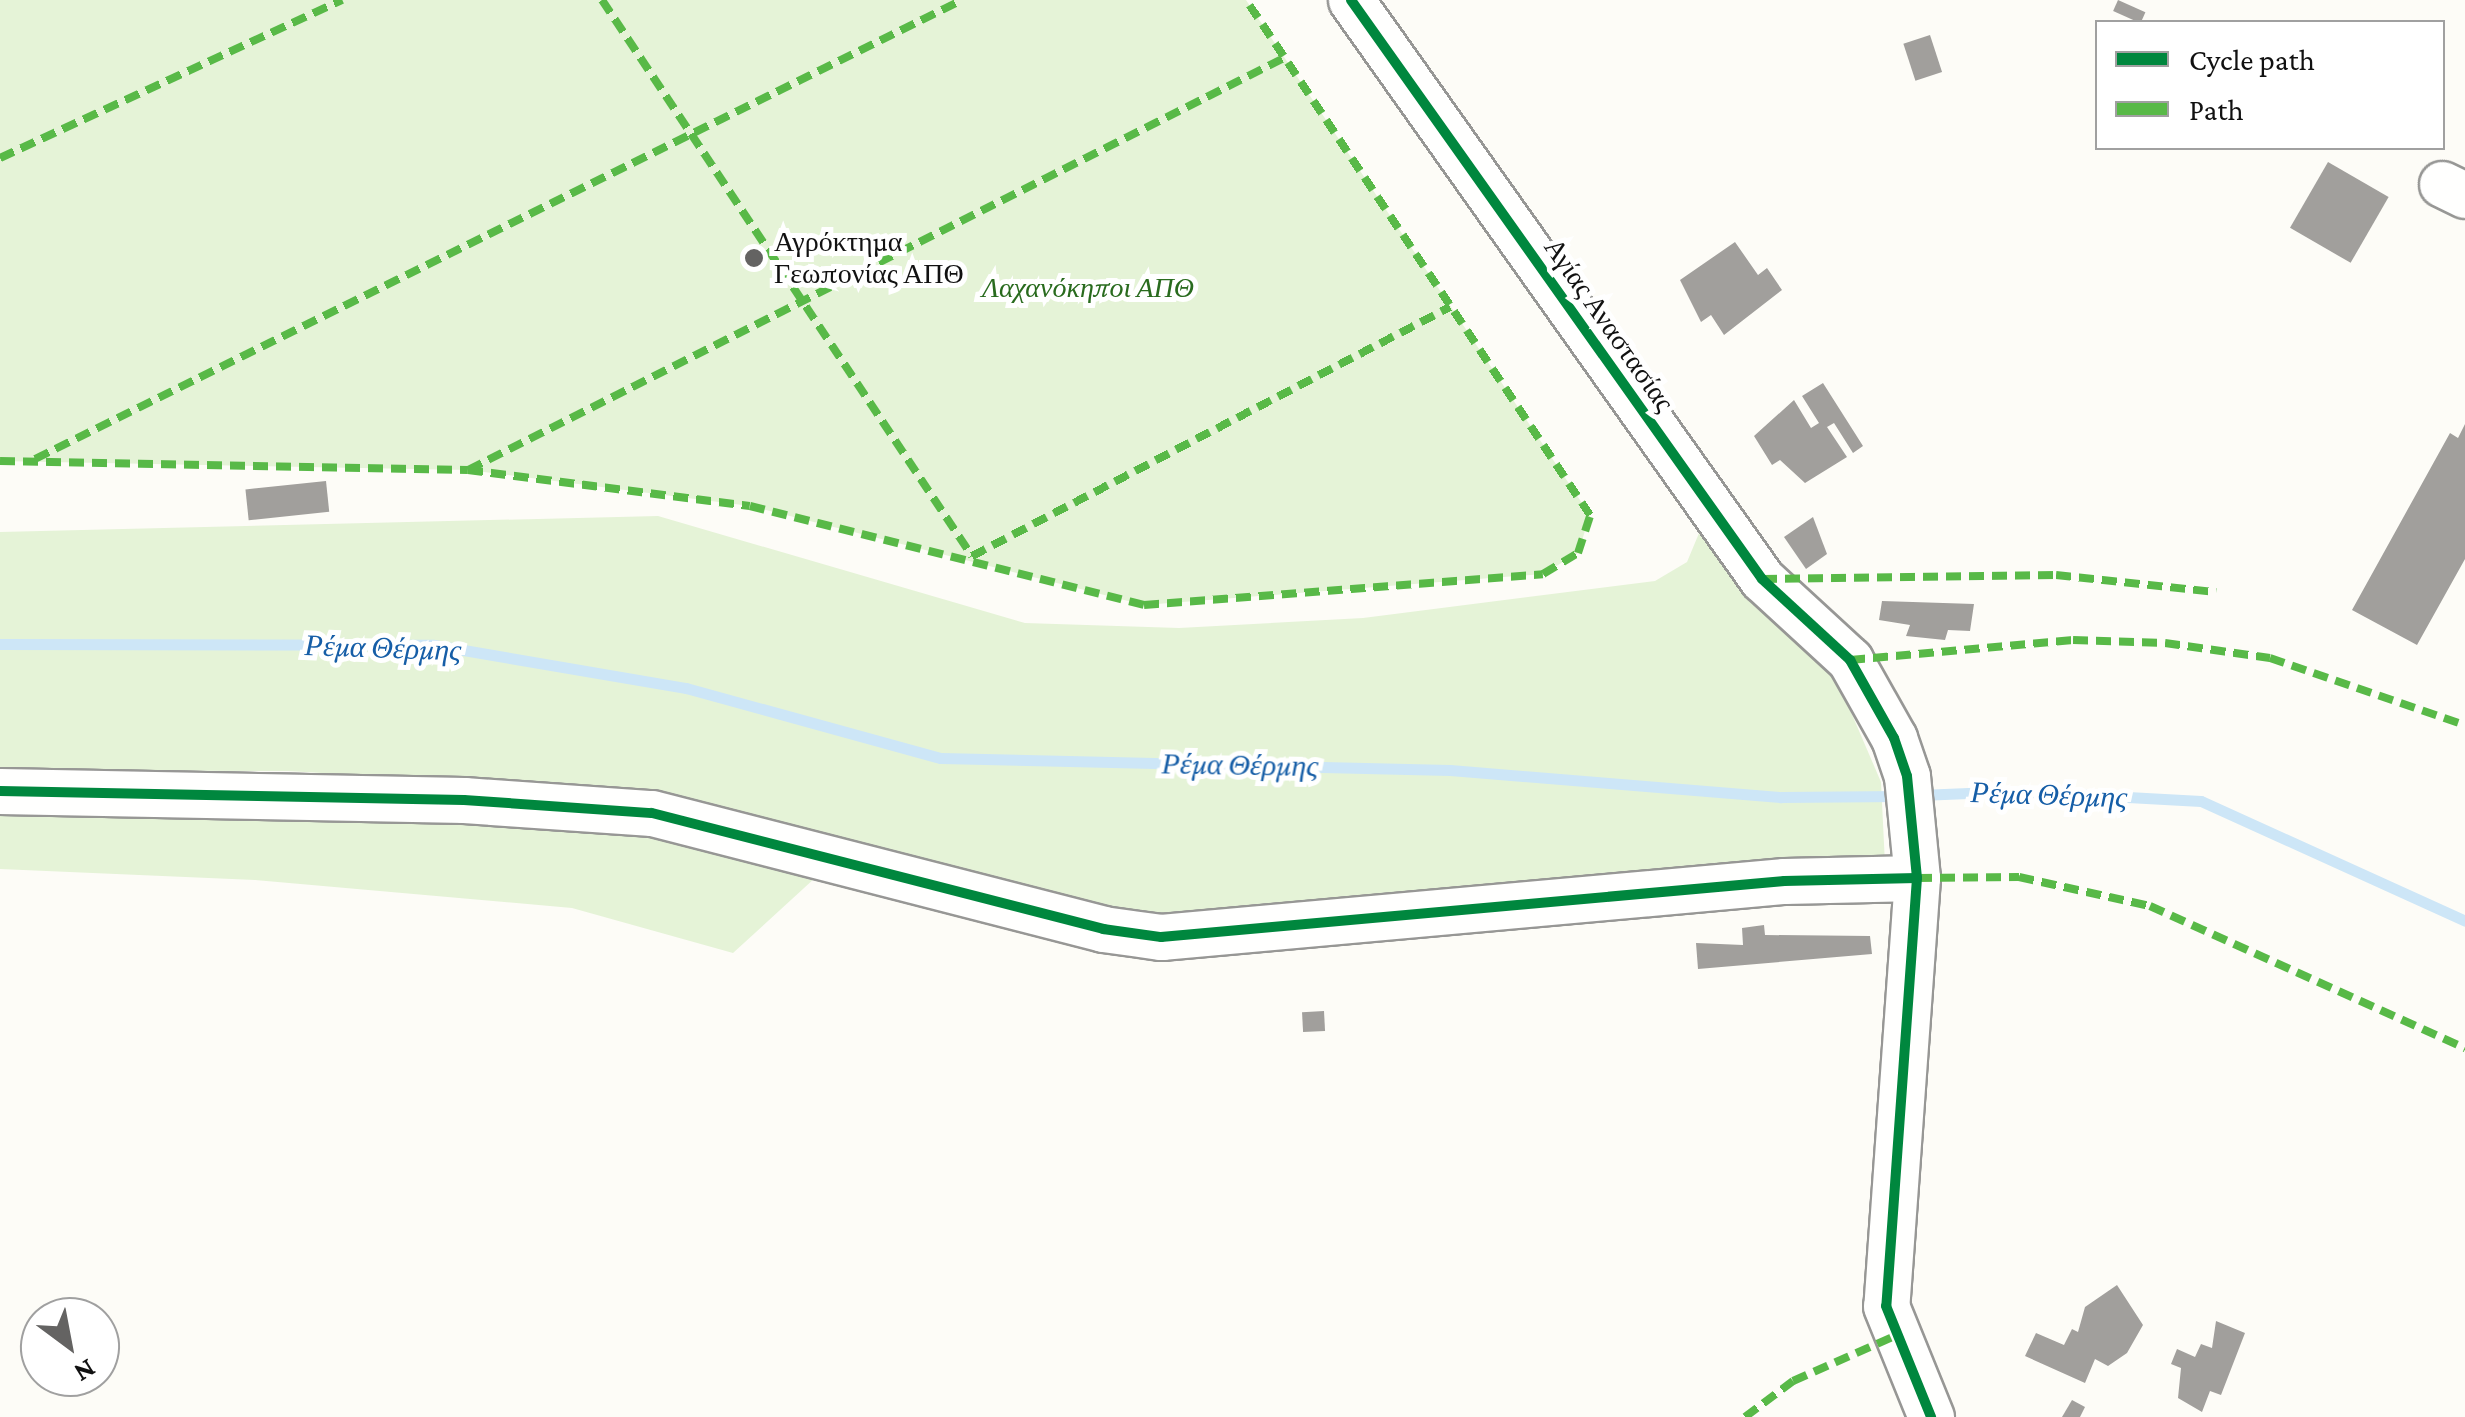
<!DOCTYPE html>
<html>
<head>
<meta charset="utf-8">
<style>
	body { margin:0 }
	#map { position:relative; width:2465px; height:1417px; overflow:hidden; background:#fdfcf7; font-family:"Crimson Pro",serif }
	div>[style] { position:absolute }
	.green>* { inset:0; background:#e5f3d7 }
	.stream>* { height:11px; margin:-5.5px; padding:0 5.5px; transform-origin:5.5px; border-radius:5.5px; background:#cde6f7 }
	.building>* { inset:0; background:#a19f9c; transform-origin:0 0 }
	.roads { filter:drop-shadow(2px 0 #979795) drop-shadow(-2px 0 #979795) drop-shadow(0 2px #979795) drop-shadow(0 -2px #979795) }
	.minor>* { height:45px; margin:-22.5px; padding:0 22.5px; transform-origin:22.5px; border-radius:22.5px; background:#fffffe }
	.quiet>* { height:8px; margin-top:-4px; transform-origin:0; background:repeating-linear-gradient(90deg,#58b947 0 15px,transparent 0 23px) }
	.cycleway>* { height:10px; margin:-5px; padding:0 5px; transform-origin:5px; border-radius:5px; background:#00873e }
	.dots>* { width:28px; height:28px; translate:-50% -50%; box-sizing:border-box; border:5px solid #fff; border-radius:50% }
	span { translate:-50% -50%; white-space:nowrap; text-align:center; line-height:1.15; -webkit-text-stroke:10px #fff; paint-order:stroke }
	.poi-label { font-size:28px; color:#111 }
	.left { translate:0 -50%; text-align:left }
	.park-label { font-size:28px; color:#296b1e; font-style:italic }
	.street-label { font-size:28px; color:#111 }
	.water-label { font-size:30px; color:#165ea7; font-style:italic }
	.legend { position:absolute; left:2095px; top:20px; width:350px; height:130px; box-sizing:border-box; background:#fff; border:2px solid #a0a0a0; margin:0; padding:12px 18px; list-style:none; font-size:30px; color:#111 }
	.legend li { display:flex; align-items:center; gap:20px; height:50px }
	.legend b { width:50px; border:2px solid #a0a0a0 }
	.north { position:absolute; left:20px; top:1297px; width:100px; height:100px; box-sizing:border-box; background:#fff; border:2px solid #a0a0a0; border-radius:50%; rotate:148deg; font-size:28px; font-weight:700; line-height:40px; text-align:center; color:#111 }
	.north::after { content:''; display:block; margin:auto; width:35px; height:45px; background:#646362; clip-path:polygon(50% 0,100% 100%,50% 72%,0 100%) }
</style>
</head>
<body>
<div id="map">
	<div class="green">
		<i style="clip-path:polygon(0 0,1246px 0,1590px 515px,1578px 553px,1543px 574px,1144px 605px,750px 506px,468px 470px,0 461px)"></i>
		<i style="clip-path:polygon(658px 516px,1025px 623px,1179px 628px,1363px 618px,1655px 581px,1687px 562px,1702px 526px,1835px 675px,1881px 782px,1885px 864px,1143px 924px,654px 793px,288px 771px,0 770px,0 532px)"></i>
		<i style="clip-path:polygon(0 798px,542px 808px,827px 867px,733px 953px,572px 908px,255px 880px,0 869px)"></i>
	</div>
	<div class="stream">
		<i style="left:0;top:644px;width:434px;rotate:0.1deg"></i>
		<i style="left:434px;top:645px;width:256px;rotate:9.7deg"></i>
		<i style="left:686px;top:688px;width:264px;rotate:15.4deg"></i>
		<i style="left:941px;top:758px;width:509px;rotate:1.35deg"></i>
		<i style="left:1450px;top:770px;width:332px;rotate:4.7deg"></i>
		<i style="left:1781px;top:797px;width:120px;rotate:-0.5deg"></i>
		<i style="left:1920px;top:795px;width:96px;rotate:-2.4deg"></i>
		<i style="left:2016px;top:791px;width:185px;rotate:3.1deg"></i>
		<i style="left:2201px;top:801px;width:290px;rotate:24.4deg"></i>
	</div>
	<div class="building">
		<i style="left:2118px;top:0;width:30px;height:12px;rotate:24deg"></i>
		<i style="left:1930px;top:35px;width:39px;height:28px;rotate:72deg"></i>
		<i style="left:2328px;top:162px;width:70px;height:76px;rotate:30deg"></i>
		<i style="clip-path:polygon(1735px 242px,1758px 275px,1767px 268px,1782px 290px,1724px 335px,1711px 315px,1701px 322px,1680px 280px)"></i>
		<i style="clip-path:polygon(1823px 383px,1863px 446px,1853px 453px,1834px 423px,1827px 427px,1847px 457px,1805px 483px,1780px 460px,1772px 465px,1754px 436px,1794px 400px,1811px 428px,1819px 423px,1802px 396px)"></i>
		<i style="clip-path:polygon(2465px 424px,2465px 559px,2417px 645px,2352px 610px,2450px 433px,2458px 438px)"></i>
		<i style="left:326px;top:481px;width:31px;height:81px;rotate:84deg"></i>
		<i style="clip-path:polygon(1813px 517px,1827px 554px,1806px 569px,1784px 537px)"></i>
		<i style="clip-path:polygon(1882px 601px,1974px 604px,1970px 631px,1948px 630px,1945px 640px,1906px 636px,1910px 625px,1879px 620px)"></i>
		<i style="clip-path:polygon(1764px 925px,1765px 935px,1870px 936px,1872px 954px,1698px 969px,1696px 943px,1743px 945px,1742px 928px)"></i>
		<i style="left:1324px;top:1011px;width:20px;height:22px;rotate:87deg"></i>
		<i style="clip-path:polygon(2117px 1285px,2143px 1325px,2127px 1353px,2108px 1366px,2095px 1359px,2085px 1383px,2025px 1356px,2036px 1333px,2064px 1345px,2072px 1329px,2078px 1332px,2085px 1307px)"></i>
		<i style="clip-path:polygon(2216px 1321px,2245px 1333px,2221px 1395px,2210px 1391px,2202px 1412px,2178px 1398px,2181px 1368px,2171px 1364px,2177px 1349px,2195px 1357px,2201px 1344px,2212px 1348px)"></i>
		<i style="clip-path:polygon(2072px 1400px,2085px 1407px,2080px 1417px,2062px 1417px)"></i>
	</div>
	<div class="roads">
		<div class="minor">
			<i style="left:1351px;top:0;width:710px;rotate:54.63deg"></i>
			<i style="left:1762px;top:579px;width:120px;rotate:42.6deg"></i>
			<i style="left:1850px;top:660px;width:90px;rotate:60.6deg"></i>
			<i style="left:1894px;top:738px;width:40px;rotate:71.1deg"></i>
			<i style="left:1907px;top:776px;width:102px;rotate:84.4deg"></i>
			<i style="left:1917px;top:878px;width:429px;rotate:94.1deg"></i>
			<i style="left:1886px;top:1306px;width:120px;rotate:67.9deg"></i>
			<i style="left:2442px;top:184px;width:25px;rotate:26deg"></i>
			<i style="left:0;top:791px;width:464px;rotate:1.1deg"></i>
			<i style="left:464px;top:800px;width:188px;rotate:4deg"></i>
			<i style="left:652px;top:813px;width:466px;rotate:14.4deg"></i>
			<i style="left:1103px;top:929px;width:59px;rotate:7.9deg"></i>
			<i style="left:1161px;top:937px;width:626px;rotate:-5.14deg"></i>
			<i style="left:1784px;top:881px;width:133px;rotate:-1.3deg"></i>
		</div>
	</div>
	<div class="quiet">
		<i style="left:602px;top:0;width:668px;rotate:56.36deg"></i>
		<i style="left:972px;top:556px;width:539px;rotate:-27.52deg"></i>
		<i style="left:0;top:158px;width:377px;rotate:-24.8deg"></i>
		<i style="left:35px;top:459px;width:1034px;rotate:-26.34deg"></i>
		<i style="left:0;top:461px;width:468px;rotate:1.1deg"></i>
		<i style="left:468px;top:470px;width:284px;rotate:7.3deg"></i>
		<i style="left:750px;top:506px;width:406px;rotate:14.1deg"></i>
		<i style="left:1144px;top:605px;width:400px;rotate:-4.4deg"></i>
		<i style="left:1543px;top:574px;width:41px;rotate:-31deg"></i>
		<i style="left:1578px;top:553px;width:40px;rotate:-72deg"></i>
		<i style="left:1590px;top:515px;width:619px;rotate:-123.74deg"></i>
		<i style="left:468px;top:470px;width:914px;rotate:-26.79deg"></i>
		<i style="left:1762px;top:579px;width:294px;rotate:-0.8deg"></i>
		<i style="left:2056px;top:575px;width:161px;rotate:6.1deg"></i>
		<i style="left:1850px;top:660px;width:224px;rotate:-5.1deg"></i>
		<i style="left:2073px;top:640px;width:92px;rotate:1.9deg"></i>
		<i style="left:2165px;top:643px;width:106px;rotate:8.1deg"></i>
		<i style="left:2270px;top:658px;width:206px;rotate:19deg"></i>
		<i style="left:1917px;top:878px;width:102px;rotate:-0.6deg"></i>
		<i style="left:2019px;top:877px;width:134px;rotate:12.5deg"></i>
		<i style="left:2150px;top:906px;width:346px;rotate:24.3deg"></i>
		<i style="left:1745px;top:1417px;width:60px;rotate:-36.9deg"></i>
		<i style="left:1793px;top:1381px;width:111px;rotate:-23.8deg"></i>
	</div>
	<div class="cycleway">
		<i style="left:1351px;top:0;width:710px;rotate:54.63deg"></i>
		<i style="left:1762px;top:579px;width:120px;rotate:42.6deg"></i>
		<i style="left:1850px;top:660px;width:90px;rotate:60.6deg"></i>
		<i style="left:1894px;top:738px;width:40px;rotate:71.1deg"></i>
		<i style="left:1907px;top:776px;width:102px;rotate:84.4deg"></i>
		<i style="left:1917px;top:878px;width:429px;rotate:94.1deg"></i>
		<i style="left:1886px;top:1306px;width:120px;rotate:67.9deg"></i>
		<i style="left:0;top:791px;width:464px;rotate:1.1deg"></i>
		<i style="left:464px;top:800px;width:188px;rotate:4deg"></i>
		<i style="left:652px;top:813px;width:466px;rotate:14.4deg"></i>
		<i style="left:1103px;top:929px;width:59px;rotate:7.9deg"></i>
		<i style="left:1161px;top:937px;width:626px;rotate:-5.14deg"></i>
		<i style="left:1784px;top:881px;width:133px;rotate:-1.3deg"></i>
	</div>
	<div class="dots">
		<i style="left:754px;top:258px;background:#646362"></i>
	</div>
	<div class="poi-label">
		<span class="left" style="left:774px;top:258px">Αγρόκτημα<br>Γεωπονίας ΑΠΘ</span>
	</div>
	<div class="park-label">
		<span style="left:1088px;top:288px">Λαχανόκηποι ΑΠΘ</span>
	</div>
	<div class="street-label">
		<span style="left:1609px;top:325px;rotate:55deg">Αγίας Αναστασίας</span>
	</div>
	<div class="water-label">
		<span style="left:383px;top:648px;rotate:2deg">Ρέμα Θέρμης</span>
		<span style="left:1240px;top:765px;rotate:1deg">Ρέμα Θέρμης</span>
		<span style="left:2049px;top:795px;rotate:2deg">Ρέμα Θέρμης</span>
	</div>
	<ul class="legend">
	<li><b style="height:12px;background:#00873e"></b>Cycle path</li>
	<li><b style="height:12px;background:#58b947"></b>Path</li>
	</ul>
	<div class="north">N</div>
</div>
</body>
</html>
